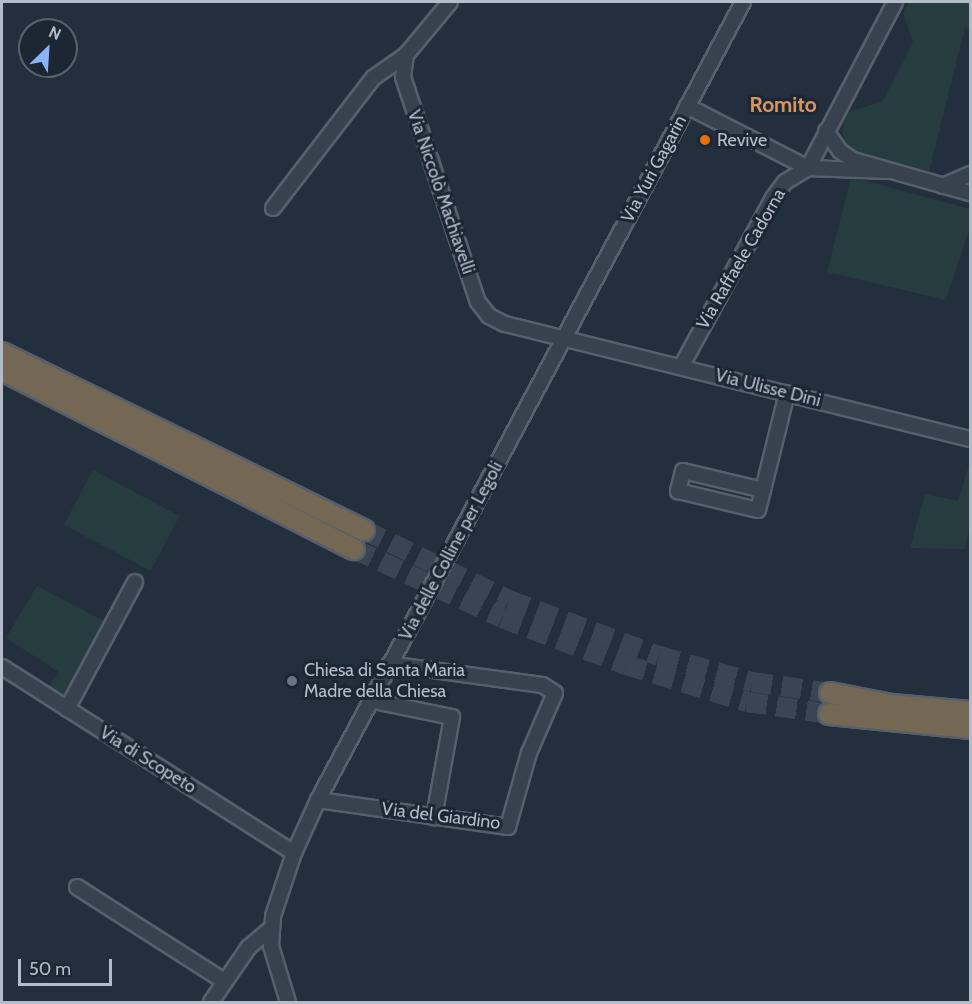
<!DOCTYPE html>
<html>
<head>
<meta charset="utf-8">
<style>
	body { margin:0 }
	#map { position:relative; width:972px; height:1004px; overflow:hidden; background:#242f3e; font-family:Cabin,sans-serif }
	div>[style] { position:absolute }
	.green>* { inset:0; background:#263c3f; transform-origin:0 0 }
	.highway-tunnel>* { height:20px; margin-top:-10px; transform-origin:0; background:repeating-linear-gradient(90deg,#3a4453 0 20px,transparent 0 30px) }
	.roads { filter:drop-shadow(2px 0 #565f6c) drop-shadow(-2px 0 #565f6c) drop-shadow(0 2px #565f6c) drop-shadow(0 -2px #565f6c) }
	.minor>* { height:14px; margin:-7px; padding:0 7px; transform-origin:7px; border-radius:7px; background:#38414e }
	.highway>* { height:20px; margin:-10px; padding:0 10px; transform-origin:10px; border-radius:10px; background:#746855 }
	.dots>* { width:16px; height:16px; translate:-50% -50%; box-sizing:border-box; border:3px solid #1d2633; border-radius:50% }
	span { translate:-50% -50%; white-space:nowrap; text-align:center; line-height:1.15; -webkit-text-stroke:6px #1d2633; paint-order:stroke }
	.poi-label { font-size:18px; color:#b4bcc9 }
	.left { translate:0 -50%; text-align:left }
	.street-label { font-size:18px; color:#b4bcc9 }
	.quarter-label { font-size:21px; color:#d59563; font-weight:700 }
	.frame { position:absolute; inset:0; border:3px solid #b4bcc9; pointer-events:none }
	.north { position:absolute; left:18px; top:18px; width:60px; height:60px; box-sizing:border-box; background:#1d2633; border:2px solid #59626f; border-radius:50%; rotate:25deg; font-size:16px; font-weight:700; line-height:24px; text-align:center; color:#b4bcc9 }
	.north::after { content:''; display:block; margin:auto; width:21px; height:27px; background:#8ab4f8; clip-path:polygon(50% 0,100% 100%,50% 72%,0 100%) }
	.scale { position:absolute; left:18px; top:959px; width:94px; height:27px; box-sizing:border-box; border:3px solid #b4bcc9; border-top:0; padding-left:8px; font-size:18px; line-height:21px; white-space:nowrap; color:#b4bcc9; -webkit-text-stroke:4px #1d2633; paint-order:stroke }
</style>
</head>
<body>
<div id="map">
	<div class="green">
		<i style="clip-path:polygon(909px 2px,970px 2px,970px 28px,965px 27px,929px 171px,859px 156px,847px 146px,842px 134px,846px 113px,883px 101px,913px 42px,903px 13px)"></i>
		<i style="clip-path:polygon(851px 177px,970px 209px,970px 228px,946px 300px,827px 272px)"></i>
		<i style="clip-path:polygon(970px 462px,970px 523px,965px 549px,910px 548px,925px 494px,958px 501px)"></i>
		<i style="left:93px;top:470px;width:98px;height:62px;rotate:28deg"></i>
		<i style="clip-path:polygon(37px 586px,106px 622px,65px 694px,48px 688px,59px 672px,6px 638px)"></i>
	</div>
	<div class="highway-tunnel">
		<i style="left:364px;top:530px;width:161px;rotate:25.8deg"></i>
		<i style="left:509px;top:600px;width:160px;rotate:20.5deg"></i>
		<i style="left:659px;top:656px;width:97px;rotate:15.6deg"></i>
		<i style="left:752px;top:682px;width:79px;rotate:8deg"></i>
		<i style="left:354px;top:549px;width:163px;rotate:25deg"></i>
		<i style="left:502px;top:618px;width:133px;rotate:20.8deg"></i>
		<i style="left:626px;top:665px;width:127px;rotate:17deg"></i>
		<i style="left:747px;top:702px;width:83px;rotate:8.3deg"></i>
	</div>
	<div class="roads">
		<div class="minor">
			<i style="left:450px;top:2px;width:69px;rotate:129.7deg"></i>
			<i style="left:406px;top:55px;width:22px;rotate:98deg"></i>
			<i style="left:403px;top:77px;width:237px;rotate:71.6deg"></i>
			<i style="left:478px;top:302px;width:18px;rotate:52deg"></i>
			<i style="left:489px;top:316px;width:18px;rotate:27deg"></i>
			<i style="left:505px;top:324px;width:479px;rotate:13.9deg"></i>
			<i style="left:687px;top:106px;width:136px;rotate:27.1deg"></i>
			<i style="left:808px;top:168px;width:79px;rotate:2.2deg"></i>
			<i style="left:826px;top:131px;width:24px;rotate:55deg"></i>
			<i style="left:840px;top:151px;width:16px;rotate:35deg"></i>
			<i style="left:853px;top:160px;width:122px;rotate:15.8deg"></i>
			<i style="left:943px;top:186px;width:30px;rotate:-24deg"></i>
			<i style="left:273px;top:208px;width:164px;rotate:-52.4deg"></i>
			<i style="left:373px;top:78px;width:40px;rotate:-34.9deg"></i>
			<i style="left:681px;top:367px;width:192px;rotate:-61.4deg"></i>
			<i style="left:773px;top:198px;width:20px;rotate:-53deg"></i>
			<i style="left:785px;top:182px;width:27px;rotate:-31deg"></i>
			<i style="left:808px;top:168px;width:187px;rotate:-62.3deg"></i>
			<i style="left:763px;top:490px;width:82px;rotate:-166.6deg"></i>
			<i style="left:683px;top:471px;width:21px;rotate:104deg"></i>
			<i style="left:678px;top:491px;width:82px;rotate:13.4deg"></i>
			<i style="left:758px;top:510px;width:21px;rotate:-76deg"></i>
			<i style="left:763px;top:490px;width:100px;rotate:-76.1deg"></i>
			<i style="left:2px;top:667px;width:346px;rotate:32.5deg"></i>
			<i style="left:369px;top:700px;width:85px;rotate:11.6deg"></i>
			<i style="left:452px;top:717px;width:102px;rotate:100.2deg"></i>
			<i style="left:67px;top:709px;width:144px;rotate:-61.8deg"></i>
			<i style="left:318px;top:800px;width:192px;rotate:8.1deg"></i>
			<i style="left:508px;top:827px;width:77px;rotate:-74.2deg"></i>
			<i style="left:529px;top:753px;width:65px;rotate:-66.6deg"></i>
			<i style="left:555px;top:693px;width:15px;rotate:-148deg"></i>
			<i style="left:542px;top:685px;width:154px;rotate:-172.2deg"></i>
			<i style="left:77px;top:887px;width:174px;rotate:32.6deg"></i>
			<i style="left:211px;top:1002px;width:67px;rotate:-55.4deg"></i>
			<i style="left:249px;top:947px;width:30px;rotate:-40deg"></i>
			<i style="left:288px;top:1002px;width:59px;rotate:-106.9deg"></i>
			<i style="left:271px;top:946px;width:30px;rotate:-86deg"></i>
			<i style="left:273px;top:916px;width:66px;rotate:-71.6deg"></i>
			<i style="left:294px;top:853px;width:58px;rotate:-65.6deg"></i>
			<i style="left:318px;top:800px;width:904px;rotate:-61.96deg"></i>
		</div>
		<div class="highway">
			<i style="left:2px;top:353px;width:403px;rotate:26.1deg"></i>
			<i style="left:2px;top:370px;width:395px;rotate:27deg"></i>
			<i style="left:830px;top:693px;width:63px;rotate:11deg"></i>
			<i style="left:892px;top:705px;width:78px;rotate:5.1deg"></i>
			<i style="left:829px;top:714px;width:142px;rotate:5.7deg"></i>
		</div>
	</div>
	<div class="dots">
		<i style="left:705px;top:140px;background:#e8710a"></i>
		<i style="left:292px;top:681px;background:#6b7280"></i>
	</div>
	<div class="poi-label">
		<span class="left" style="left:717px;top:140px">Revive</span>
		<span class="left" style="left:304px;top:681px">Chiesa di Santa Maria<br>Madre della Chiesa</span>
	</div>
	<div class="street-label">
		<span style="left:654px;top:169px;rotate:-62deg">Via Yuri Gagarin</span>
		<span style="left:441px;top:192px;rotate:71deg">Via Niccolò Machiavelli</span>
		<span style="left:741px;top:259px;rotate:-60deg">Via Raffaele Cadorna</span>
		<span style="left:768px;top:388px;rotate:14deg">Via Ulisse Dini</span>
		<span style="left:451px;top:551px;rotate:-62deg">Via delle Colline per Legoli</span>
		<span style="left:148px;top:760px;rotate:32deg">Via di Scopeto</span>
		<span style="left:441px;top:816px;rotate:7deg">Via del Giardino</span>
	</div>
	<div class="quarter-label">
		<span style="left:783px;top:105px">Romito</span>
	</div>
	<div class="frame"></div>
	<div class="north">N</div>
	<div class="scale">50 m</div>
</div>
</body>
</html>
